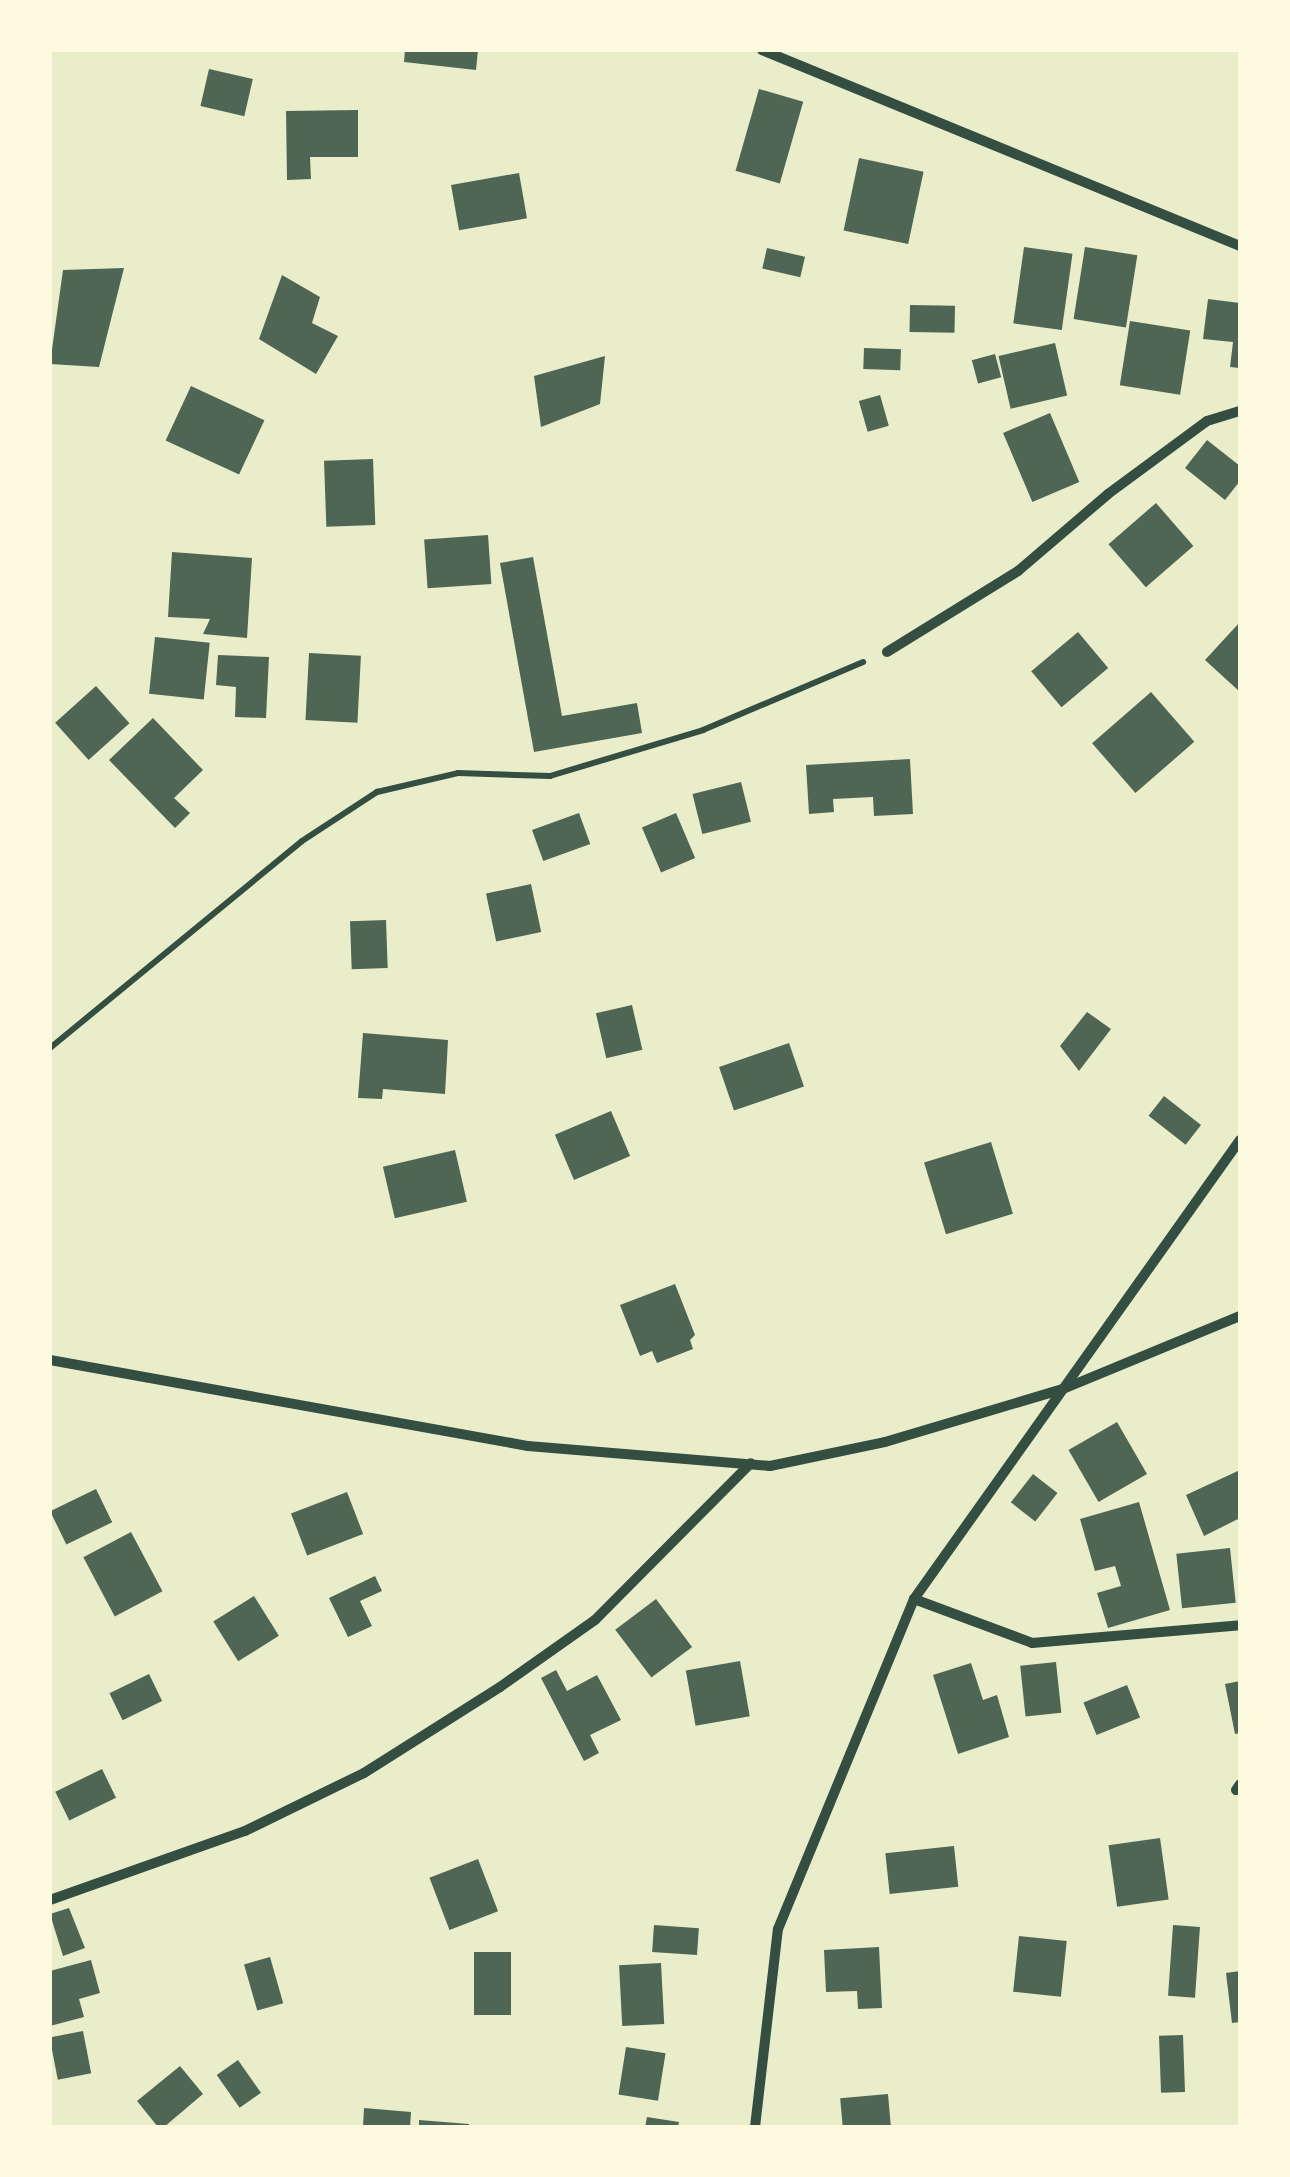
<!DOCTYPE html>
<html>
<head>
<meta charset="utf-8">
<style>
	body { margin:0 }
	#map { position:relative; width:1290px; height:2177px; overflow:hidden; background:#e9edc9; font-family:Barlow,sans-serif }
	div>[style] { position:absolute }
	.building>* { inset:0; background:#4f6655; transform-origin:0 0 }
	.path>* { height:6px; margin:-3px; padding:0 3px; transform-origin:3px; border-radius:3px; background:#344e41 }
	.minor>* { height:10px; margin:-5px; padding:0 5px; transform-origin:5px; border-radius:5px; background:#344e41 }
	span { translate:-50% -50%; white-space:nowrap; text-align:center; line-height:1.15; -webkit-text-stroke:8px #fefae0; paint-order:stroke }
	.frame { position:absolute; inset:0; border:52px solid #fefae0; pointer-events:none }
</style>
</head>
<body>
<div id="map">
	<div class="building">
		<i style="clip-path:polygon(405px 50px,478px 50px,476px 70px,404px 62px)"></i>
		<i style="left:209px;top:69px;width:45px;height:38px;rotate:13deg"></i>
		<i style="left:759px;top:89px;width:46px;height:85px;rotate:16deg"></i>
		<i style="clip-path:polygon(358px 110px,358px 157px,310px 157px,311px 179px,287px 180px,286px 111px)"></i>
		<i style="left:859px;top:158px;width:66px;height:74px;rotate:12deg"></i>
		<i style="left:519px;top:173px;width:46px;height:69px;rotate:80deg"></i>
		<i style="left:1024px;top:247px;width:49px;height:77px;rotate:8deg"></i>
		<i style="left:1085px;top:247px;width:53px;height:73px;rotate:9deg"></i>
		<i style="left:767px;top:248px;width:39px;height:21px;rotate:13deg"></i>
		<i style="clip-path:polygon(124px 268px,99px 367px,50px 364px,63px 270px)"></i>
		<i style="clip-path:polygon(282px 275px,320px 297px,312px 323px,338px 336px,316px 374px,259px 339px)"></i>
		<i style="clip-path:polygon(1208px 299px,1240px 303px,1240px 368px,1230px 367px,1233px 342px,1203px 339px)"></i>
		<i style="left:910px;top:305px;width:45px;height:27px;rotate:1deg"></i>
		<i style="left:1130px;top:321px;width:61px;height:65px;rotate:9deg"></i>
		<i style="left:1055px;top:343px;width:54px;height:58px;rotate:77deg"></i>
		<i style="left:864px;top:348px;width:37px;height:21px;rotate:2deg"></i>
		<i style="left:995px;top:354px;width:24px;height:24px;rotate:75deg"></i>
		<i style="clip-path:polygon(605px 356px,600px 404px,541px 427px,534px 376px)"></i>
		<i style="left:191px;top:386px;width:81px;height:60px;rotate:25deg"></i>
		<i style="left:880px;top:395px;width:32px;height:22px;rotate:74deg"></i>
		<i style="left:1050px;top:413px;width:75px;height:51px;rotate:67deg"></i>
		<i style="clip-path:polygon(1207px 440px,1240px 466px,1240px 481px,1225px 500px,1185px 468px)"></i>
		<i style="left:373px;top:459px;width:66px;height:49px;rotate:88deg"></i>
		<i style="left:1156px;top:503px;width:57px;height:63px;rotate:49deg"></i>
		<i style="left:488px;top:535px;width:49px;height:64px;rotate:86deg"></i>
		<i style="clip-path:polygon(172px 552px,252px 558px,247px 638px,203px 634px,210px 619px,168px 617px)"></i>
		<i style="clip-path:polygon(533px 557px,562px 716px,637px 703px,642px 733px,534px 752px,500px 563px)"></i>
		<i style="clip-path:polygon(1240px 622px,1240px 692px,1205px 660px)"></i>
		<i style="left:1078px;top:632px;width:47px;height:61px;rotate:50deg"></i>
		<i style="left:155px;top:637px;width:55px;height:57px;rotate:6deg"></i>
		<i style="left:309px;top:653px;width:52px;height:67px;rotate:3deg"></i>
		<i style="clip-path:polygon(218px 655px,269px 657px,266px 718px,235px 717px,236px 687px,216px 685px)"></i>
		<i style="left:96px;top:686px;width:50px;height:55px;rotate:48deg"></i>
		<i style="left:1151px;top:692px;width:66px;height:78px;rotate:49deg"></i>
		<i style="clip-path:polygon(153px 718px,203px 770px,174px 798px,190px 813px,175px 828px,109px 760px)"></i>
		<i style="clip-path:polygon(910px 759px,913px 814px,874px 816px,873px 797px,833px 799px,834px 812px,809px 814px,806px 765px)"></i>
		<i style="left:741px;top:782px;width:41px;height:50px;rotate:76deg"></i>
		<i style="left:579px;top:813px;width:33px;height:50px;rotate:70deg"></i>
		<i style="left:676px;top:813px;width:49px;height:37px;rotate:67deg"></i>
		<i style="left:531px;top:884px;width:49px;height:46px;rotate:78deg"></i>
		<i style="left:386px;top:920px;width:48px;height:36px;rotate:88deg"></i>
		<i style="left:632px;top:1005px;width:46px;height:37px;rotate:77deg"></i>
		<i style="clip-path:polygon(1087px 1012px,1111px 1029px,1079px 1071px,1060px 1046px)"></i>
		<i style="clip-path:polygon(363px 1033px,448px 1040px,445px 1094px,383px 1089px,382px 1099px,358px 1098px)"></i>
		<i style="left:789px;top:1043px;width:46px;height:74px;rotate:71deg"></i>
		<i style="left:1164px;top:1096px;width:47px;height:25px;rotate:38deg"></i>
		<i style="left:611px;top:1111px;width:49px;height:61px;rotate:67deg"></i>
		<i style="left:991px;top:1142px;width:75px;height:70px;rotate:73deg"></i>
		<i style="left:455px;top:1150px;width:53px;height:74px;rotate:77deg"></i>
		<i style="clip-path:polygon(675px 1284px,695px 1335px,690px 1340px,693px 1349px,657px 1363px,652px 1351px,640px 1356px,620px 1305px)"></i>
		<i style="left:1117px;top:1422px;width:60px;height:56px;rotate:60deg"></i>
		<i style="clip-path:polygon(1240px 1470px,1240px 1518px,1204px 1536px,1186px 1495px)"></i>
		<i style="left:1033px;top:1474px;width:31px;height:36px;rotate:38deg"></i>
		<i style="left:96px;top:1489px;width:37px;height:51px;rotate:64deg"></i>
		<i style="left:347px;top:1492px;width:45px;height:60px;rotate:69deg"></i>
		<i style="clip-path:polygon(1139px 1502px,1170px 1610px,1108px 1628px,1097px 1593px,1121px 1586px,1115px 1566px,1095px 1571px,1080px 1519px)"></i>
		<i style="left:131px;top:1532px;width:67px;height:54px;rotate:62deg"></i>
		<i style="left:1230px;top:1548px;width:55px;height:54px;rotate:84deg"></i>
		<i style="clip-path:polygon(375px 1576px,382px 1591px,360px 1601px,372px 1626px,348px 1637px,329px 1598px)"></i>
		<i style="left:254px;top:1596px;width:47px;height:48px;rotate:58deg"></i>
		<i style="left:656px;top:1599px;width:60px;height:51px;rotate:53deg"></i>
		<i style="left:740px;top:1661px;width:56px;height:55px;rotate:80deg"></i>
		<i style="left:1056px;top:1662px;width:51px;height:36px;rotate:84deg"></i>
		<i style="clip-path:polygon(971px 1663px,983px 1700px,997px 1695px,1009px 1737px,958px 1754px,933px 1675px)"></i>
		<i style="clip-path:polygon(556px 1670px,567px 1691px,597px 1675px,621px 1720px,590px 1735px,599px 1753px,584px 1761px,541px 1678px)"></i>
		<i style="left:149px;top:1674px;width:30px;height:44px;rotate:64deg"></i>
		<i style="clip-path:polygon(1240px 1681px,1240px 1733px,1235px 1734px,1225px 1684px)"></i>
		<i style="left:1127px;top:1685px;width:35px;height:47px;rotate:68deg"></i>
		<i style="left:102px;top:1769px;width:32px;height:52px;rotate:64deg"></i>
		<i style="left:1160px;top:1838px;width:62px;height:52px;rotate:82deg"></i>
		<i style="left:954px;top:1846px;width:41px;height:69px;rotate:84deg"></i>
		<i style="left:478px;top:1859px;width:56px;height:52px;rotate:69deg"></i>
		<i style="clip-path:polygon(69px 1908px,85px 1948px,63px 1956px,50px 1914px)"></i>
		<i style="left:654px;top:1925px;width:45px;height:27px;rotate:4deg"></i>
		<i style="left:1173px;top:1925px;width:27px;height:71px;rotate:4deg"></i>
		<i style="left:1019px;top:1936px;width:48px;height:56px;rotate:6deg"></i>
		<i style="clip-path:polygon(879px 1947px,882px 2008px,858px 2009px,857px 1991px,826px 1992px,824px 1950px)"></i>
		<i style="left:474px;top:1952px;width:37px;height:63px"></i>
		<i style="left:270px;top:1957px;width:48px;height:27px;rotate:74deg"></i>
		<i style="clip-path:polygon(91px 1960px,100px 1993px,79px 1999px,84px 2017px,50px 2026px,50px 1971px)"></i>
		<i style="left:661px;top:1963px;width:61px;height:42px;rotate:87deg"></i>
		<i style="clip-path:polygon(1240px 1971px,1240px 2022px,1232px 2023px,1226px 1973px)"></i>
		<i style="left:83px;top:2031px;width:43px;height:34px;rotate:79deg"></i>
		<i style="left:1183px;top:2035px;width:57px;height:24px;rotate:88deg"></i>
		<i style="left:626px;top:2047px;width:40px;height:48px;rotate:9deg"></i>
		<i style="left:238px;top:2060px;width:40px;height:26px;rotate:55deg"></i>
		<i style="clip-path:polygon(180px 2066px,203px 2094px,164px 2127px,158px 2127px,137px 2101px)"></i>
		<i style="left:888px;top:2094px;width:33px;height:48px;rotate:85deg"></i>
		<i style="clip-path:polygon(364px 2108px,411px 2112px,410px 2127px,363px 2127px)"></i>
		<i style="clip-path:polygon(647px 2117px,679px 2122px,678px 2127px,645px 2127px)"></i>
		<i style="clip-path:polygon(419px 2120px,469px 2124px,469px 2127px,419px 2127px)"></i>
	</div>
	<div class="path">
		<i style="left:50px;top:1048px;width:326px;rotate:-39.4deg"></i>
		<i style="left:302px;top:841px;width:90px;rotate:-33.2deg"></i>
		<i style="left:377px;top:792px;width:83px;rotate:-13.2deg"></i>
		<i style="left:458px;top:773px;width:92px;rotate:1.9deg"></i>
		<i style="left:550px;top:776px;width:160px;rotate:-16.7deg"></i>
		<i style="left:703px;top:730px;width:174px;rotate:-23deg"></i>
	</div>
	<div class="minor">
		<i style="left:762px;top:50px;width:517px;rotate:22.3deg"></i>
		<i style="left:887px;top:652px;width:154px;rotate:-31.7deg"></i>
		<i style="left:1018px;top:571px;width:118px;rotate:-40.5deg"></i>
		<i style="left:1108px;top:494px;width:123px;rotate:-36.4deg"></i>
		<i style="left:1207px;top:421px;width:34px;rotate:-17deg"></i>
		<i style="left:50px;top:1360px;width:486px;rotate:10.2deg"></i>
		<i style="left:528px;top:1446px;width:243px;rotate:4.7deg"></i>
		<i style="left:770px;top:1466px;width:117px;rotate:-11.8deg"></i>
		<i style="left:885px;top:1442px;width:186px;rotate:-16.6deg"></i>
		<i style="left:1063px;top:1389px;width:191px;rotate:-22.4deg"></i>
		<i style="left:914px;top:1599px;width:126px;rotate:20.4deg"></i>
		<i style="left:1032px;top:1643px;width:209px;rotate:-4.9deg"></i>
		<i style="left:1236px;top:1790px;width:7px;rotate:-56deg"></i>
		<i style="left:50px;top:1900px;width:207px;rotate:-19.5deg"></i>
		<i style="left:245px;top:1831px;width:132px;rotate:-26deg"></i>
		<i style="left:364px;top:1773px;width:161px;rotate:-32.3deg"></i>
		<i style="left:500px;top:1687px;width:116px;rotate:-35.2deg"></i>
		<i style="left:595px;top:1620px;width:221px;rotate:-45.2deg"></i>
		<i style="left:755px;top:2127px;width:199px;rotate:-83.4deg"></i>
		<i style="left:778px;top:1929px;width:357px;rotate:-67.6deg"></i>
		<i style="left:914px;top:1599px;width:563px;rotate:-54.62deg"></i>
	</div>
	<div class="frame"></div>
</div>
</body>
</html>
